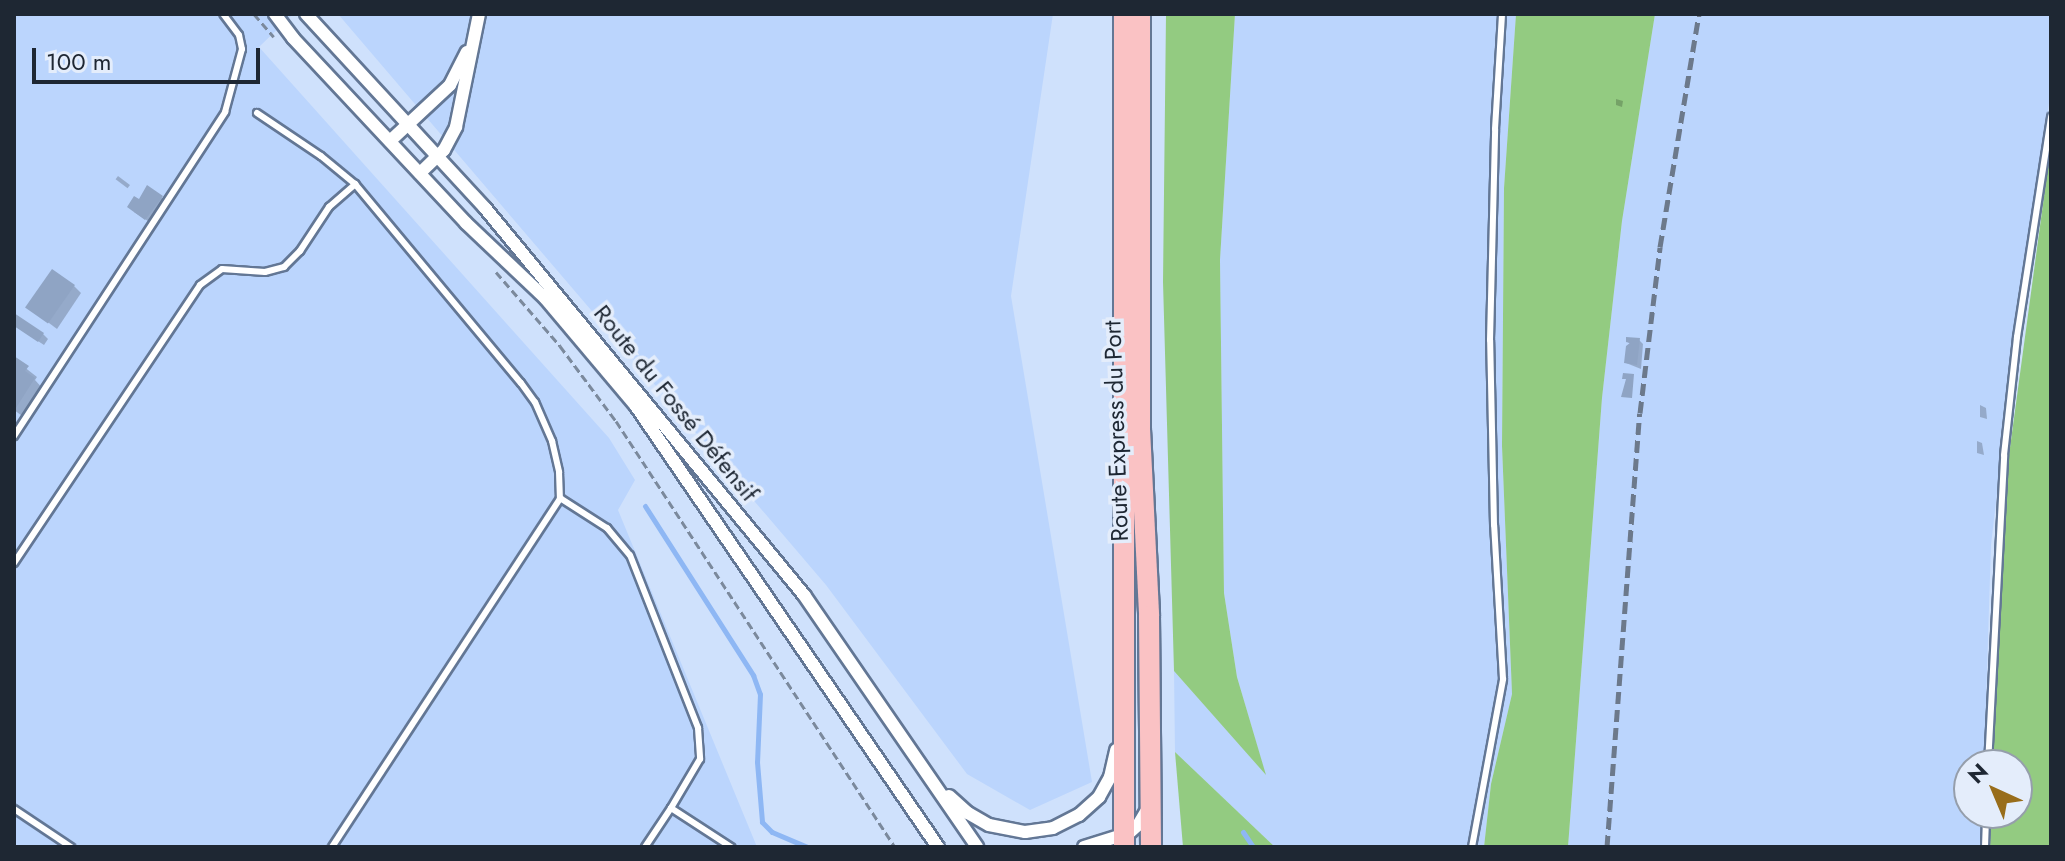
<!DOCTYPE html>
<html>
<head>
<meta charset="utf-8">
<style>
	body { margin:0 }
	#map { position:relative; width:2065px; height:861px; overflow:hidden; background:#cfe1fc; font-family:Jost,sans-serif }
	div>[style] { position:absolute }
	.built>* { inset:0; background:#bbd5fd }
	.green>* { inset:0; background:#93cb81 }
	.shadow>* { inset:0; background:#0003; transform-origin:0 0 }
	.stream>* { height:5px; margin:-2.5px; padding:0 2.5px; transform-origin:2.5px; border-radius:2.5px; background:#8eb7f4 }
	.building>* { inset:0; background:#8fa4c4; transform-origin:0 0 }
	.path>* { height:3px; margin-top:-1.5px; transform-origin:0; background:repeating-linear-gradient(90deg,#7b899c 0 8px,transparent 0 12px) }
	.roads { filter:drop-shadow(2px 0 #637795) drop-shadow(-2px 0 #637795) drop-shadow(0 2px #637795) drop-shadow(0 -2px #637795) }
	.service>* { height:6px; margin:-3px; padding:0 3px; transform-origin:3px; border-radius:3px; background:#fff }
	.minor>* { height:12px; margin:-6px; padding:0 6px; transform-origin:6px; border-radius:6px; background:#fff }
	.primary>* { height:20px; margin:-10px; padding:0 10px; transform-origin:10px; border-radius:10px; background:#fac2c4 }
	.rail>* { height:5px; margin-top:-2.5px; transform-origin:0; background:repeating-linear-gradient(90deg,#6c798b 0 12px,transparent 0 18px) }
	span { translate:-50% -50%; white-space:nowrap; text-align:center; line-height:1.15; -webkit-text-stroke:7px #e4edfb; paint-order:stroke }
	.street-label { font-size:24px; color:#1e2733 }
	.frame { position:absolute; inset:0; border:16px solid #1e2733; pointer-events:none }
	.north { position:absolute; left:1953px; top:749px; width:80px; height:80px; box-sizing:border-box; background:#e4edfb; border:2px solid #959eab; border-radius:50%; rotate:316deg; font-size:22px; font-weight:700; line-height:32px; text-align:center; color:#1e2733 }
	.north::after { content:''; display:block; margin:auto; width:28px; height:36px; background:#986d1b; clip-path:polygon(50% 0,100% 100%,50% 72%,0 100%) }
	.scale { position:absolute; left:32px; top:48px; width:228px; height:36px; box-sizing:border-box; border:4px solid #1e2733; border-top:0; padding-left:10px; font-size:24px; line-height:28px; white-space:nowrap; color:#1e2733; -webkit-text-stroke:6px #e4edfb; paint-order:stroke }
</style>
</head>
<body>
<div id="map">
	<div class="built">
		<i style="clip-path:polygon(14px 14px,293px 14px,259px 47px,609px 438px,635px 480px,618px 510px,757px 847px,14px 847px)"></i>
		<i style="clip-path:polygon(338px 14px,1053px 14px,1011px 296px,1092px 782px,1030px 810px,967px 774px,826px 585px)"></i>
		<i style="clip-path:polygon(1235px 14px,1516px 14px,1504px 188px,1502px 446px,1512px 694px,1491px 784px,1484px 847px,1275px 847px,1175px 752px,1174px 671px,1265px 773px,1237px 677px,1224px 593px,1220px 260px)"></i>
		<i style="clip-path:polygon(1655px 14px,2051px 14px,2051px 90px,2022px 278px,1991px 545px,1984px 765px,1969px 765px,1969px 813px,1983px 813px,1982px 847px,1568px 847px,1602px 398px,1622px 221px)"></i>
	</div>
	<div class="green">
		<i style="clip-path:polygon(1166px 14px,1235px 14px,1220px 260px,1224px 593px,1237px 677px,1266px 775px,1174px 671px,1163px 282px)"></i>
		<i style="clip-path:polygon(1516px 14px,1655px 14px,1622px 221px,1602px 398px,1568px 847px,1484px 847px,1491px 784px,1512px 694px,1502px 446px,1504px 188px)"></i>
		<i style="clip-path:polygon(2051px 145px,2051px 847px,1990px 847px,1991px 813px,2017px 813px,2017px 765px,1993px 765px,1999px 603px,2009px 455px)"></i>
		<i style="clip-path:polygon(1175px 752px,1275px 847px,1183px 847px)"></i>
	</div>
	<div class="shadow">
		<i style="clip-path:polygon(1616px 99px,1623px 101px,1622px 107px,1616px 105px)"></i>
		<i style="left:118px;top:176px;width:15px;height:4px;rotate:37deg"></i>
		<i style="clip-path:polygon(161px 197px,166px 202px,151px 223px,134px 212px,139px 202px)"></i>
		<i style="clip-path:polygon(74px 286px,81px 293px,57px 329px,29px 308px)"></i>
		<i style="clip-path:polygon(14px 317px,43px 334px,48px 339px,44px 345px,15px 326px)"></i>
		<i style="clip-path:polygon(1639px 340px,1643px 344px,1641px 369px,1626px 363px,1631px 345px,1628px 342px)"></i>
		<i style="clip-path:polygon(14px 359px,37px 377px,35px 380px,44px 390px,25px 418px,14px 410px)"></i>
		<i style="clip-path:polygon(1980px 405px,1986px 408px,1987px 419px,1980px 417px)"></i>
		<i style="clip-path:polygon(1977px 441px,1982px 443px,1984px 455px,1977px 453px)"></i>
	</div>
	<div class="stream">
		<i style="left:645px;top:506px;width:201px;rotate:57.4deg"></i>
		<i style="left:753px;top:675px;width:20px;rotate:70deg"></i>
		<i style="left:760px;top:694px;width:68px;rotate:92.5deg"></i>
		<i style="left:757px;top:762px;width:60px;rotate:85.2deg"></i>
		<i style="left:762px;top:822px;width:14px;rotate:45deg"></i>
		<i style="left:772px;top:832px;width:38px;rotate:23deg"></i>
		<i style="left:1243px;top:832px;width:18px;rotate:56deg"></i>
	</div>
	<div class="building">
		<i style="clip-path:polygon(147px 185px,163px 196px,145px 220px,127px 207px,134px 196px,139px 199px)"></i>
		<i style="left:52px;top:269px;width:28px;height:47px;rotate:35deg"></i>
		<i style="clip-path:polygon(14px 313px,44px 333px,38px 342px,14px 326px)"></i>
		<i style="clip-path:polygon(1626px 337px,1640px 338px,1637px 365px,1624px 363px,1626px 346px,1630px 343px,1626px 342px)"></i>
		<i style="clip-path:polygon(14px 356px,29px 366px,25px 371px,35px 378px,14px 411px)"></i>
		<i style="clip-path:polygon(1623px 373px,1634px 374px,1632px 398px,1621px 397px,1626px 379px,1622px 379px)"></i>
	</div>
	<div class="path">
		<i style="left:254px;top:14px;width:30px;rotate:49deg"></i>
		<i style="left:496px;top:272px;width:98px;rotate:49.1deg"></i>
		<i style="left:560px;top:346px;width:94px;rotate:53.3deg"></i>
		<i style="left:616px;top:421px;width:509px;rotate:56.78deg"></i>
	</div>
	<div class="roads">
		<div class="service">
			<i style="left:257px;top:113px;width:77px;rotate:33.9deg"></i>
			<i style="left:321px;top:156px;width:44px;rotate:39.5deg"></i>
			<i style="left:355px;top:184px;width:259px;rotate:50.2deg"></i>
			<i style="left:521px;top:383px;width:24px;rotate:54deg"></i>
			<i style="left:535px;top:402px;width:43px;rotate:66.4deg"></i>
			<i style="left:552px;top:441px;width:32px;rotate:77deg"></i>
			<i style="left:559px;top:472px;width:26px;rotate:88deg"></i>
			<i style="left:14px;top:436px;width:387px;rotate:-56.9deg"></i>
			<i style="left:225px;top:112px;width:65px;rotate:-74.9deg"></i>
			<i style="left:242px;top:49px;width:14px;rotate:-102deg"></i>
			<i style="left:239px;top:35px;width:26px;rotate:-127deg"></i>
			<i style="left:14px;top:563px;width:334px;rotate:-56.2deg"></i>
			<i style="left:200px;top:285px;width:27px;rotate:-36deg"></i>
			<i style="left:222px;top:269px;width:43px;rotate:4deg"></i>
			<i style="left:265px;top:272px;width:20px;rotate:-15deg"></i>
			<i style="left:284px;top:267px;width:23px;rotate:-45deg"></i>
			<i style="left:300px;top:251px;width:53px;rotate:-56.6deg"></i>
			<i style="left:329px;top:207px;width:35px;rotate:-41deg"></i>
			<i style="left:1988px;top:765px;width:310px;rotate:-87deg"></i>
			<i style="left:2004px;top:455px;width:119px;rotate:-83.7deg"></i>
			<i style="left:2017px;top:337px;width:223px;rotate:-81.2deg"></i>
			<i style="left:14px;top:809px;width:69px;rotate:33.7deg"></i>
			<i style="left:332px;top:847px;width:417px;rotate:-56.8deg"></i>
			<i style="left:560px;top:498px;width:56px;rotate:32.6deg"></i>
			<i style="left:607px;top:528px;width:35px;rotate:50deg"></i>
			<i style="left:630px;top:555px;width:186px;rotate:68.5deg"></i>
			<i style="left:698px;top:728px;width:31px;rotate:86deg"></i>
			<i style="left:700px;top:759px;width:57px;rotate:120.6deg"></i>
			<i style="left:645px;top:847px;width:47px;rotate:-56.3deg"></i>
			<i style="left:671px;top:808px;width:72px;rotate:33deg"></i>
			<i style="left:1472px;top:847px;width:171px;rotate:-79.5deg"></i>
			<i style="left:1503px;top:679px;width:154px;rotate:-93.3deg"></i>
			<i style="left:1494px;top:525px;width:185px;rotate:-91.2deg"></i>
			<i style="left:1490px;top:340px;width:211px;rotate:-88.6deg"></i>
			<i style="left:1495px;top:129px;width:115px;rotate:-86.5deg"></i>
			<i style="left:1985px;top:847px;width:34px;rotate:-88deg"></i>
		</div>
		<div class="minor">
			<i style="left:275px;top:14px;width:30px;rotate:53deg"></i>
			<i style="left:293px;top:38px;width:253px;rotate:46.9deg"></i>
			<i style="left:466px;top:223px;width:109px;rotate:43.5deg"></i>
			<i style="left:545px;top:298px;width:141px;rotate:49.9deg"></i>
			<i style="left:636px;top:406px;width:534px;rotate:55.6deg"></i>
			<i style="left:306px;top:14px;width:264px;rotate:47.3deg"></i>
			<i style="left:485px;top:208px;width:502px;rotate:50.5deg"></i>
			<i style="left:804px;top:595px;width:306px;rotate:55.5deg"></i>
			<i style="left:390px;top:141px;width:82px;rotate:-43deg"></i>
			<i style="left:450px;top:85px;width:37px;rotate:-63deg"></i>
			<i style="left:420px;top:173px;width:33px;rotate:-44deg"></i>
			<i style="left:444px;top:150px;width:26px;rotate:-62deg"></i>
			<i style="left:456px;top:127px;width:115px;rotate:-78.5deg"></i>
			<i style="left:949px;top:796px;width:25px;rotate:42deg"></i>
			<i style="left:968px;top:813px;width:24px;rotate:30deg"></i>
			<i style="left:989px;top:825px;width:37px;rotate:11deg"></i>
			<i style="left:1025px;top:832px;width:28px;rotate:-8deg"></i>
			<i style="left:1053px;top:828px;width:29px;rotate:-27deg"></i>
			<i style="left:1079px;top:815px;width:27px;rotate:-42deg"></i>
			<i style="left:1099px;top:797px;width:23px;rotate:-61deg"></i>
			<i style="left:1110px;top:777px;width:28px;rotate:-77deg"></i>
			<i style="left:1084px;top:847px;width:47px;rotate:-17.3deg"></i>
			<i style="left:1129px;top:833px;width:12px;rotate:-42deg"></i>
			<i style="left:1138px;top:825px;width:17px;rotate:-59deg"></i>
		</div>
		<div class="primary">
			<i style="left:1140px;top:14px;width:415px;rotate:90deg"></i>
			<i style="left:1140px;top:429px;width:187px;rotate:87.2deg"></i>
			<i style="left:1149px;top:616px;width:231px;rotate:89.5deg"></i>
			<i style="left:1124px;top:847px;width:833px;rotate:-90deg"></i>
		</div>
	</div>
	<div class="rail">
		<i style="left:1607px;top:847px;width:435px;rotate:-85.7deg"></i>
		<i style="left:1640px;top:413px;width:167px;rotate:-83.1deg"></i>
		<i style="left:1660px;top:247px;width:236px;rotate:-80.5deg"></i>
	</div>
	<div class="street-label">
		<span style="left:676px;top:403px;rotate:51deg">Route du Fossé Défensif</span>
		<span style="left:1116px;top:431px;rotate:-92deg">Route Express du Port</span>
	</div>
	<div class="frame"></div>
	<div class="north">N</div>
	<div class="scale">100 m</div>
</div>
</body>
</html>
